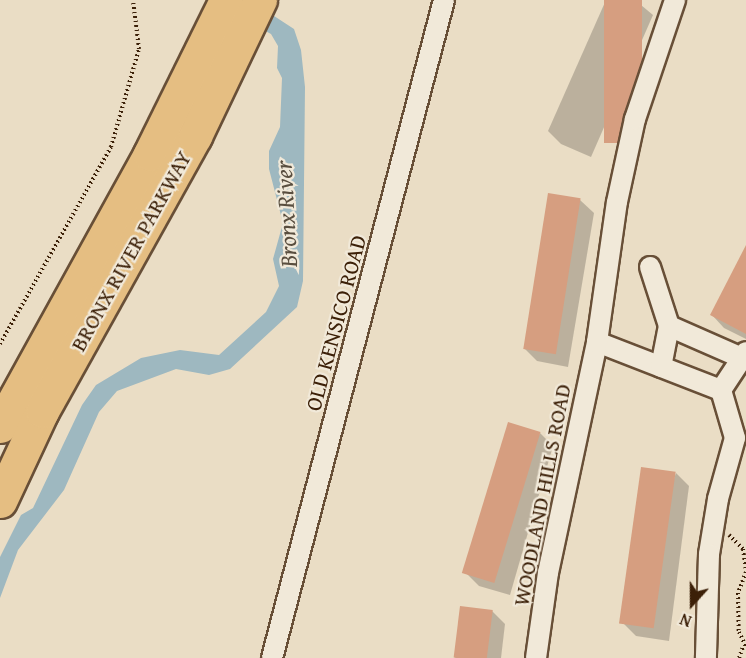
<!DOCTYPE html>
<html>
<head>
<meta charset="utf-8">
<style>
	body { margin:0 }
	#map { position:relative; width:746px; height:658px; overflow:hidden; background:#eaddc5; font-family:"Gentium Book Plus",serif }
	div>[style] { position:absolute }
	.water>* { inset:0; background:#9eb8c0 }
	.shadow>* { inset:0; background:#0003 }
	.building>* { inset:0; background:#d69e80; transform-origin:0 0 }
	.path>* { height:4px; margin-top:-2px; transform-origin:0; background:repeating-linear-gradient(90deg,#3c2008 0 1.5px,transparent 0 4.5px) }
	.roads { filter:drop-shadow(2px 0 #684f37) drop-shadow(-2px 0 #684f37) drop-shadow(0 2px #684f37) drop-shadow(0 -2px #684f37) }
	.street>* { height:20px; margin:-10px; padding:0 10px; transform-origin:10px; border-radius:10px; background:#f1e9d9 }
	.highway>* { height:33px; margin:-16.5px; padding:0 16.5px; transform-origin:16.5px; border-radius:16.5px; background:#e5be82 }
	span { translate:-50% -50%; white-space:nowrap; text-align:center; line-height:1.15; -webkit-text-stroke:4.5px #f1e9d9; paint-order:stroke }
	.street-label { font-size:22px; color:#3c2008 }
	.water-label { font-size:24px; color:#594e3f; font-style:italic }
	.north { position:absolute; left:662px; top:574px; width:60px; height:60px; -webkit-text-stroke:4px #f1e9d9; paint-order:stroke; rotate:201deg; font-size:16px; font-weight:700; line-height:24px; text-align:center; color:#3c2008 }
	.north::after { content:''; display:block; margin:auto; width:21px; height:27px; background:#3c2008; clip-path:polygon(50% 0,100% 100%,50% 72%,0 100%) }
</style>
</head>
<body>
<div id="map">
	<div class="water">
		<i style="clip-path:polygon(208px 0,245px 0,271px 14px,294px 29px,301px 50px,305px 87px,303px 281px,297px 307px,230px 369px,209px 375px,176px 369px,117px 391px,99px 412px,64px 490px,18px 550px,0 598px,0 557px,21px 515px,33px 508px,82px 405px,96px 385px,141px 358px,180px 350px,219px 355px,266px 312px,279px 286px,273px 259px,283px 223px,269px 169px,269px 151px,280px 127px,282px 78px,277px 68px,278px 46px,271px 34px)"></i>
	</div>
	<div class="shadow">
		<i style="clip-path:polygon(606px 0,635px 0,653px 15px,591px 157px,561px 144px,548px 131px)"></i>
		<i style="clip-path:polygon(580px 200px,594px 213px,568px 367px,537px 361px,524px 348px)"></i>
		<i style="clip-path:polygon(746px 252px,746px 339px,724px 328px,712px 315px)"></i>
		<i style="clip-path:polygon(540px 433px,553px 446px,510px 595px,479px 586px,466px 573px)"></i>
		<i style="clip-path:polygon(676px 473px,689px 486px,669px 641px,636px 636px,623px 623px)"></i>
		<i style="clip-path:polygon(492px 611px,505px 624px,501px 658px,455px 658px)"></i>
	</div>
	<div class="building">
		<i style="left:604px;top:0;width:38px;height:143px"></i>
		<i style="left:548px;top:193px;width:33px;height:158px;rotate:9deg"></i>
		<i style="clip-path:polygon(746px 245px,746px 334px,710px 315px)"></i>
		<i style="left:508px;top:422px;width:34px;height:158px;rotate:17deg"></i>
		<i style="left:641px;top:467px;width:35px;height:158px;rotate:8deg"></i>
		<i style="left:460px;top:606px;width:33px;height:52px;rotate:7deg"></i>
	</div>
	<div class="path">
		<i style="left:0;top:344px;width:226px;rotate:-60.6deg"></i>
		<i style="left:111px;top:147px;width:102px;rotate:-74.1deg"></i>
		<i style="left:139px;top:49px;width:49px;rotate:-97deg"></i>
		<i style="left:729px;top:535px;width:20px;rotate:45deg"></i>
		<i style="left:743px;top:549px;width:21px;rotate:82deg"></i>
		<i style="left:746px;top:572px;width:22px;rotate:111deg"></i>
		<i style="left:738px;top:593px;width:39px;rotate:89deg"></i>
		<i style="left:739px;top:632px;width:17px;rotate:65deg"></i>
		<i style="left:739px;top:658px;width:12px;rotate:-70deg"></i>
	</div>
	<div class="roads">
		<div class="street">
			<i style="left:650px;top:267px;width:62px;rotate:72.1deg"></i>
			<i style="left:669px;top:326px;width:80px;rotate:23.7deg"></i>
			<i style="left:597px;top:342px;width:133px;rotate:21.2deg"></i>
			<i style="left:721px;top:390px;width:50px;rotate:73.7deg"></i>
			<i style="left:735px;top:438px;width:63px;rotate:105.6deg"></i>
			<i style="left:718px;top:499px;width:56px;rotate:99.3deg"></i>
			<i style="left:709px;top:554px;width:104px;rotate:91.7deg"></i>
			<i style="left:661px;top:367px;width:42px;rotate:-79deg"></i>
			<i style="left:721px;top:390px;width:45px;rotate:-56.7deg"></i>
			<i style="left:272px;top:658px;width:680px;rotate:-75.35deg"></i>
			<i style="left:536px;top:658px;width:86px;rotate:-82deg"></i>
			<i style="left:548px;top:573px;width:236px;rotate:-78deg"></i>
			<i style="left:597px;top:342px;width:141px;rotate:-81.9deg"></i>
			<i style="left:617px;top:202px;width:85px;rotate:-77.8deg"></i>
			<i style="left:635px;top:119px;width:126px;rotate:-71.4deg"></i>
		</div>
		<div class="highway">
			<i style="left:0;top:426px;width:311px;rotate:-61.1deg"></i>
			<i style="left:150px;top:154px;width:172px;rotate:-63.7deg"></i>
			<i style="left:0;top:501px;width:99px;rotate:-65deg"></i>
			<i style="left:42px;top:411px;width:315px;rotate:-60.9deg"></i>
			<i style="left:195px;top:136px;width:151px;rotate:-64.5deg"></i>
		</div>
	</div>
	<div class="street-label">
		<span style="left:131px;top:251px;rotate:-61deg">BRONX RIVER PARKWAY</span>
		<span style="left:336px;top:323px;rotate:-75deg">OLD KENSICO ROAD</span>
		<span style="left:542px;top:495px;rotate:-79deg">WOODLAND HILLS ROAD</span>
	</div>
	<div class="water-label">
		<span style="left:286px;top:214px;rotate:-93deg">Bronx River</span>
	</div>
	<div class="north">N</div>
</div>
</body>
</html>
